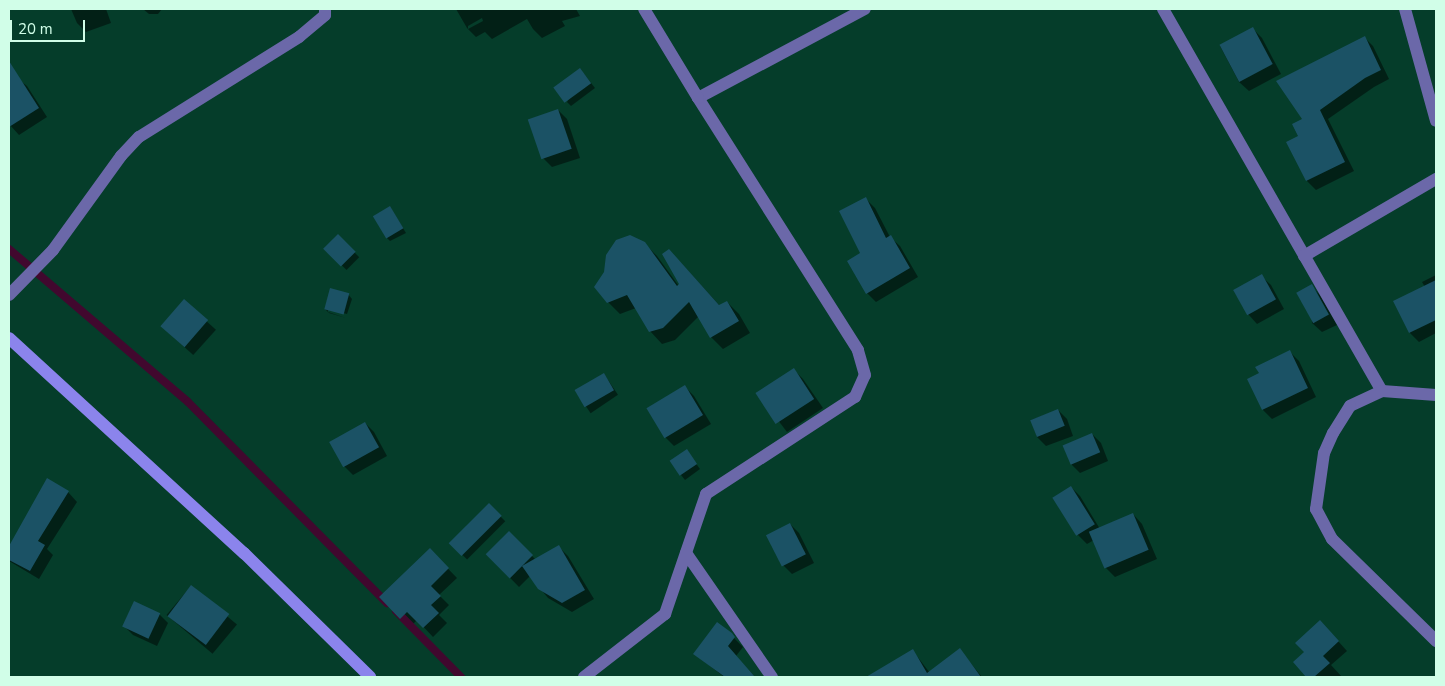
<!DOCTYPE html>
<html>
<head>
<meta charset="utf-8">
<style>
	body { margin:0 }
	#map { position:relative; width:1445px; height:686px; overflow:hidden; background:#053d2a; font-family:"Nunito Sans",sans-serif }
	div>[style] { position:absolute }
	.shadow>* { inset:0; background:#0007; transform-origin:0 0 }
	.stream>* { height:8px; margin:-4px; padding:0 4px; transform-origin:4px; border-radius:4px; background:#41082e }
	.building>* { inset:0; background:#1b5265; transform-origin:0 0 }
	.street>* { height:12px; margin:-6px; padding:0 6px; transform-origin:6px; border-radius:6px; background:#6b68a9 }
	.secondary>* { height:12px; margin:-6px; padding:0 6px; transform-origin:6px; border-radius:6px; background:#8b84ec }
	span { translate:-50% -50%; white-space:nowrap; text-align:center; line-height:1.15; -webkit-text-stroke:5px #053d2a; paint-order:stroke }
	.frame { position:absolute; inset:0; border:10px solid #d1fee8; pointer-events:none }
	.scale { position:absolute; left:10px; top:20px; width:75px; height:22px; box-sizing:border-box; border:2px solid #d1fee8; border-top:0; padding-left:6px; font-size:15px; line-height:18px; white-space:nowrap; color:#d1fee8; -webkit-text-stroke:4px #053d2a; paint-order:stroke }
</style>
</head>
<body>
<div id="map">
	<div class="shadow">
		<i style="clip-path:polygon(71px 9px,106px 9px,111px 23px,86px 32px,77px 23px)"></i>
		<i style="clip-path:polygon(143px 9px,162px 9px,158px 14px,149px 14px)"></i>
		<i style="clip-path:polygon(evenodd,456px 9px,576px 9px,580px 16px,562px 21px,565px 26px,542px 38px,533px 29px,527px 19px,492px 39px,485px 32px,476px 37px,467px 28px,456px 9px,482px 18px,483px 21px,468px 29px,468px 26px,482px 18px)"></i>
		<i style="clip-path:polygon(1253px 29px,1262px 38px,1281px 74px,1249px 91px,1239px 82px,1220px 46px)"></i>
		<i style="clip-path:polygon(1364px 37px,1373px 46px,1389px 79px,1374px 87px,1328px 119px,1354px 171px,1316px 190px,1307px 181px,1288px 142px,1300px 137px,1304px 119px)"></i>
		<i style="clip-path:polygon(9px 63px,17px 78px,27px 86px,47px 117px,19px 135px,9px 124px)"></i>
		<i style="clip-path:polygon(584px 74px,595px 88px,571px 106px,567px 102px)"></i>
		<i style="clip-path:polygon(558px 110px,567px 119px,580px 158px,552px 167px,543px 158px)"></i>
		<i style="clip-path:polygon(866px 199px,875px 208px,890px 237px,900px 246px,918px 277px,876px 302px,867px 293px,861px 254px)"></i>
		<i style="clip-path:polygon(390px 207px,406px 233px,390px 241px,386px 237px)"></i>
		<i style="left:338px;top:236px;width:30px;height:18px;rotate:45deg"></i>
		<i style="clip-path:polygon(644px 243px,657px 256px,681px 289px,681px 263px,720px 306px,727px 302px,739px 314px,750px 333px,723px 349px,711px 337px,699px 316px,675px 340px,662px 344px,650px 331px,636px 308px,620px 314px,608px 302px)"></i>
		<i style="clip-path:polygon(1436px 275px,1436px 333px,1419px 342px,1410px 333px,1395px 301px,1425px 287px,1422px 282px)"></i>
		<i style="clip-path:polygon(1261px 276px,1271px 285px,1284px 309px,1257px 324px,1248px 314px,1234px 291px)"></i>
		<i style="clip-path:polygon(1311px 286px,1320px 295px,1337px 325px,1322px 332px,1312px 323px)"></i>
		<i style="clip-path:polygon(348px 294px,352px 299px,347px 314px,328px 309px,328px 312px,346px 318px,329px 313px,325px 309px)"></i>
		<i style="left:184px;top:301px;width:43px;height:34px;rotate:42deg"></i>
		<i style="clip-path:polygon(1289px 351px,1299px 361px,1316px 397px,1272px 419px,1263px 410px,1248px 379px,1260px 374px)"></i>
		<i style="clip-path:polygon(794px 370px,803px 379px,823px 408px,787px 432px,758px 394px)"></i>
		<i style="left:604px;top:374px;width:25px;height:33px;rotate:56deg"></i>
		<i style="clip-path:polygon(685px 387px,694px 396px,711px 424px,674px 446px,665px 437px)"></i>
		<i style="clip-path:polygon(1058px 410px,1067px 419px,1073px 436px,1046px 446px,1037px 437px,1031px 420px)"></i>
		<i style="clip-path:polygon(365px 423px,374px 432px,387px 456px,353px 475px,344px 466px)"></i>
		<i style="clip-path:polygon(1092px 434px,1101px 443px,1108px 461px,1080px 473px,1071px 464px)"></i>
		<i style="clip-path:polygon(686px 450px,700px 469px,685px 480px,681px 475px)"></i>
		<i style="clip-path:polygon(47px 480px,68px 492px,77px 502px,47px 549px,53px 555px,39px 579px,9px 561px,9px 549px)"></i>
		<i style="clip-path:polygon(1071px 487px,1080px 496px,1100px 529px,1133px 514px,1142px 524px,1157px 559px,1115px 577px,1106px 568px,1094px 540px,1087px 544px,1078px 535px)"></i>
		<i style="left:489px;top:505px;width:23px;height:54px;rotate:45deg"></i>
		<i style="clip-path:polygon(790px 524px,799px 533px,814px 563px,792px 574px,783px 565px)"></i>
		<i style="clip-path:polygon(509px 533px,536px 560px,559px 547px,568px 556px,594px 599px,572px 612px,548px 598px,530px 576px,519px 587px,487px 554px)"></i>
		<i style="clip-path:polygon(430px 550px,457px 578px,439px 595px,449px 605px,439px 615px,447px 623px,433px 637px,417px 620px,410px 627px,381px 597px)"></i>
		<i style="left:191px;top:586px;width:60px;height:38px;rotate:40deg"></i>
		<i style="clip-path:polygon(159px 614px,168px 623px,157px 646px,133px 635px,124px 626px)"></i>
		<i style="clip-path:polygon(1329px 631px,1347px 651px,1331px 665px,1342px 677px,1308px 677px,1294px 662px)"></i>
		<i style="clip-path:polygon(734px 638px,743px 647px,736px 656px,755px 677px,724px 677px,695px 654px)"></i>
		<i style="clip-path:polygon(960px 650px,982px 677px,890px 677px,884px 668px,913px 651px,930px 673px)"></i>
	</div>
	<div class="stream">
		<i style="left:9px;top:249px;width:235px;rotate:40.5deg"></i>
		<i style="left:188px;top:402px;width:283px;rotate:45.3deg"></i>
		<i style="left:396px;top:611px;width:93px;rotate:45.4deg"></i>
	</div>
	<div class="building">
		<i style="left:1253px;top:27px;width:42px;height:38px;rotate:62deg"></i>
		<i style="clip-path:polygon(1365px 36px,1381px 70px,1365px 78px,1320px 110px,1345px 162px,1306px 181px,1286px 142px,1298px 136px,1292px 124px,1302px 119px,1276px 81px)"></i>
		<i style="clip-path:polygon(9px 61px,39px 108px,9px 127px)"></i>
		<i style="left:580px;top:68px;width:19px;height:33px;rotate:54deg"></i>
		<i style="left:558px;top:109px;width:42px;height:32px;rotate:71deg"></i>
		<i style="clip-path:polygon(866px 197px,886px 238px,891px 235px,910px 268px,866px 294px,847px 261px,860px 253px,839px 211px)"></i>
		<i style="left:390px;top:206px;width:26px;height:20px;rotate:59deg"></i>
		<i style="left:338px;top:234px;width:25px;height:21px;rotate:45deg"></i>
		<i style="clip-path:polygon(630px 235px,645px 242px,677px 286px,679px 284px,662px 254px,669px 249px,719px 305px,727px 301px,739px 321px,710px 338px,689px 302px,663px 328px,649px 332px,627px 295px,607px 303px,594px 287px,604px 272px,606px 255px,616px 240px)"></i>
		<i style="left:1262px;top:274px;width:29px;height:33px;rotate:61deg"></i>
		<i style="clip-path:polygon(1436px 280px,1436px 320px,1409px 333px,1393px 301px)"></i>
		<i style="left:1312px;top:284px;width:35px;height:18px;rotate:61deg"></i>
		<i style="left:330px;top:288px;width:20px;height:22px;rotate:15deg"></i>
		<i style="left:184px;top:299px;width:32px;height:36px;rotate:41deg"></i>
		<i style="clip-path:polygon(1290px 350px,1308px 388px,1262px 410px,1247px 379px,1259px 373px,1255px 367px)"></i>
		<i style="left:794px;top:368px;width:37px;height:46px;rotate:57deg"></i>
		<i style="left:604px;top:373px;width:20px;height:34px;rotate:60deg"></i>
		<i style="left:685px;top:385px;width:35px;height:45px;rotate:59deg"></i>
		<i style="left:1058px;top:409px;width:18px;height:30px;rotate:68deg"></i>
		<i style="left:365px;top:422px;width:29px;height:41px;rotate:61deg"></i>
		<i style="left:1092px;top:433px;width:21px;height:32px;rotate:67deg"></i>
		<i style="left:687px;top:449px;width:18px;height:21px;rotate:56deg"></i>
		<i style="clip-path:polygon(47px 478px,69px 491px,38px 541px,45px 545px,30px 571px,9px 560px,9px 546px)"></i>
		<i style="left:1071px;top:486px;width:45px;height:22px;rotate:58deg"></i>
		<i style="left:489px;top:503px;width:18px;height:57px;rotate:45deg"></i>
		<i style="left:1133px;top:513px;width:40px;height:48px;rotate:67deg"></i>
		<i style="left:790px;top:523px;width:35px;height:27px;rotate:63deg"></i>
		<i style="left:509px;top:531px;width:34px;height:33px;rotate:45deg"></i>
		<i style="clip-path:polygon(559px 545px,585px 590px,562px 603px,538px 589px,522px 566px)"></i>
		<i style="clip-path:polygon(430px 548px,449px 568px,431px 586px,441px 596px,431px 605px,439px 613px,423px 628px,407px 612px,400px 619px,379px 597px)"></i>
		<i style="left:191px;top:585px;width:48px;height:39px;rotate:37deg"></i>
		<i style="left:134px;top:601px;width:29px;height:28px;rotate:25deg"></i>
		<i style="clip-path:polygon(1320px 620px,1339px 641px,1323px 656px,1330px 663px,1314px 677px,1306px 677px,1293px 662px,1304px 652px,1295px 643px)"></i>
		<i style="clip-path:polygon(717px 622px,732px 633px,735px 637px,728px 646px,755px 677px,725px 677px,693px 654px)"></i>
		<i style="clip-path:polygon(960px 648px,981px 677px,866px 677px,913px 649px,927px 673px)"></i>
	</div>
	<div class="street">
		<i style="left:1163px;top:9px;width:440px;rotate:60.2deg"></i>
		<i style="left:1405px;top:9px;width:116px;rotate:74.5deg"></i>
		<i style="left:698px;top:98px;width:189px;rotate:-28.1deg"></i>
		<i style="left:1304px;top:256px;width:153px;rotate:-30.3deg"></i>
		<i style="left:9px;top:295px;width:63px;rotate:-45.6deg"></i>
		<i style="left:53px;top:250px;width:116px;rotate:-54.1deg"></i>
		<i style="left:121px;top:156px;width:26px;rotate:-47deg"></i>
		<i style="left:139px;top:137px;width:189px;rotate:-32deg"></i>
		<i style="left:299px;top:37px;width:34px;rotate:-40deg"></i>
		<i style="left:325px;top:15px;width:6px;rotate:-90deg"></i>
		<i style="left:1436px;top:395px;width:54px;rotate:-175.8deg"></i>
		<i style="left:1382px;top:391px;width:35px;rotate:155deg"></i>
		<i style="left:1350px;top:406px;width:32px;rotate:122deg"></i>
		<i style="left:1333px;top:433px;width:22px;rotate:114deg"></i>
		<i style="left:1324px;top:453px;width:57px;rotate:98.1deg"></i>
		<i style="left:1316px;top:509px;width:34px;rotate:62deg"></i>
		<i style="left:1332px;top:539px;width:146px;rotate:44.4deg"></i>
		<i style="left:686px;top:553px;width:151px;rotate:55.3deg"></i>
		<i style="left:584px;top:677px;width:103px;rotate:-37.9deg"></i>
		<i style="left:665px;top:614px;width:127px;rotate:-71.1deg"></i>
		<i style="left:706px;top:494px;width:178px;rotate:-33.1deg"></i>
		<i style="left:855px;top:397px;width:24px;rotate:-66deg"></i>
		<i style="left:865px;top:375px;width:26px;rotate:-106deg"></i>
		<i style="left:858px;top:350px;width:299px;rotate:-122.4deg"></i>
		<i style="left:698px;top:98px;width:104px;rotate:-121.2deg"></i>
	</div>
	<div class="secondary">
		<i style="left:9px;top:338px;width:319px;rotate:42.5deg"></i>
		<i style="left:244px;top:553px;width:177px;rotate:44.5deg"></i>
	</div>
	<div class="frame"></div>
	<div class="scale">20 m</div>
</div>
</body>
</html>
